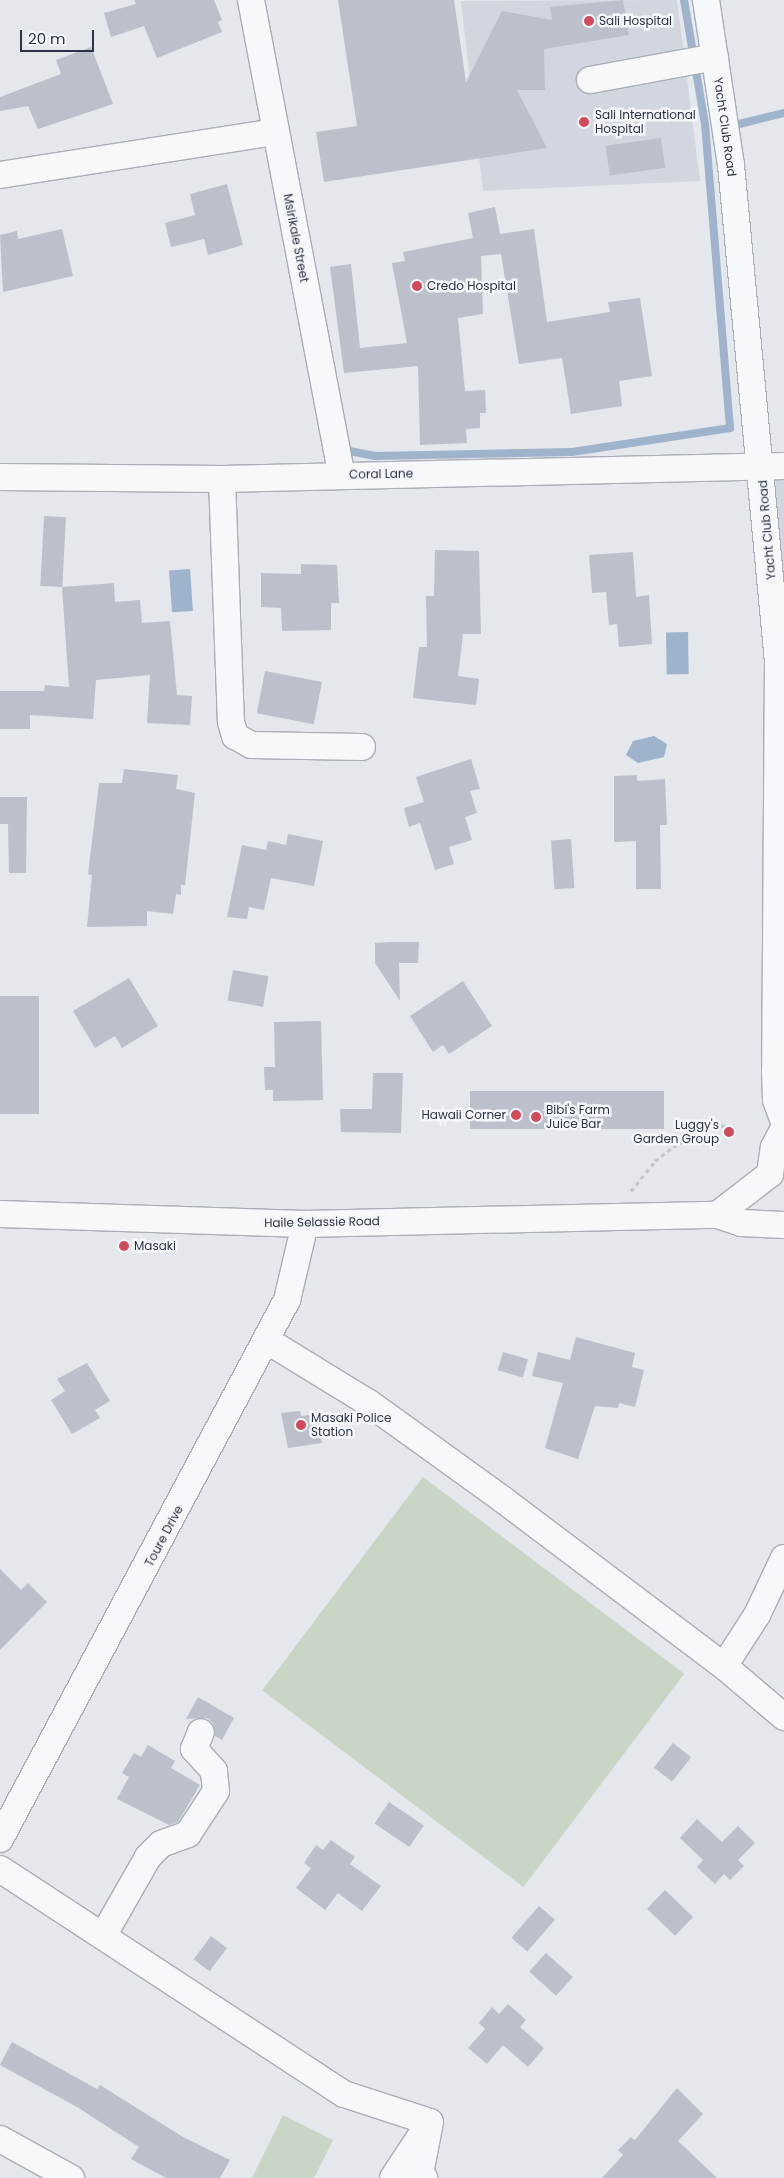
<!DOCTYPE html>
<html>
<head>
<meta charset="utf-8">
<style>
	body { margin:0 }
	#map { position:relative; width:784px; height:2178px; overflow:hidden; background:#e4e7ec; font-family:Poppins,sans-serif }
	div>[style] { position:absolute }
	.built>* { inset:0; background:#d2d6de }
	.green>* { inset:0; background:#c9d6c5; transform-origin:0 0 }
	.water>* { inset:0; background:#9fb4cc; transform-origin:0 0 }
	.stream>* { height:8px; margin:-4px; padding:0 4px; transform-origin:4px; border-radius:4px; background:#9fb4cc }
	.building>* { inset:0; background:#bbc0ca; transform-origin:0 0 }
	.path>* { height:3px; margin-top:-1.5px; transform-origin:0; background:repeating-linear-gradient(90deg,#c2c5cb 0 4px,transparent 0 8px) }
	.roads { filter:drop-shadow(1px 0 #a9aeb7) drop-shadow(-1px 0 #a9aeb7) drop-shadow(0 1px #a9aeb7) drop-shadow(0 -1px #a9aeb7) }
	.minor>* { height:26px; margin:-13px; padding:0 13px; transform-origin:13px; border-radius:13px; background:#f7f8fa }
	.dots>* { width:14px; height:14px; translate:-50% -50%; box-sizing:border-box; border:2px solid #f4f6f9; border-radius:50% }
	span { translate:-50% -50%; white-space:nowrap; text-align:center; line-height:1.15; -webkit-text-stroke:5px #f4f6f9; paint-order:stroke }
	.poi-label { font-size:12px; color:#2b3445 }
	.left { translate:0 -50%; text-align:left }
	.right { translate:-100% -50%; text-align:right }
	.street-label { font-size:12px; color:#2b3445 }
	.scale { position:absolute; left:20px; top:30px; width:74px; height:22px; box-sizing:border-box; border:2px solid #2b3445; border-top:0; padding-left:6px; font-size:15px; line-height:18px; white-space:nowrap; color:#2b3445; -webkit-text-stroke:4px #f4f6f9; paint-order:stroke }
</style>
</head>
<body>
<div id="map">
	<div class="built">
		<i style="clip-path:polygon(677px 0,700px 181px,483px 191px,461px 1px)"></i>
		<i style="clip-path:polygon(784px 454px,784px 591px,783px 591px,773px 455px)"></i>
	</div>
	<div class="green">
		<i style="left:423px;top:1477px;width:327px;height:267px;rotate:37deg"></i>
		<i style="clip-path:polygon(283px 2115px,333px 2140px,314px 2178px,252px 2178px)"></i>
	</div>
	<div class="water">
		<i style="left:190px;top:569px;width:42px;height:21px;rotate:86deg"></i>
		<i style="left:688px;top:632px;width:42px;height:22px;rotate:89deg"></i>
		<i style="clip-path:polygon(654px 736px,667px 744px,664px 757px,638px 763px,626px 755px,633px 741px)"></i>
	</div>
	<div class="stream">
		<i style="left:735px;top:125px;width:50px;rotate:-13.8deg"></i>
		<i style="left:344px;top:450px;width:33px;rotate:11deg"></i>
		<i style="left:376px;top:456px;width:196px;rotate:-1.2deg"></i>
		<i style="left:572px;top:452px;width:160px;rotate:-8.6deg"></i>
		<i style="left:730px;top:428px;width:305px;rotate:-94.7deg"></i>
		<i style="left:705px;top:124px;width:126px;rotate:-99.6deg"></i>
	</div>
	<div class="building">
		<i style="clip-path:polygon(134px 0,214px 0,222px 20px,218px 22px,222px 32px,157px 58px,144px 26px,111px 37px,104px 13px,136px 4px)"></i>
		<i style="clip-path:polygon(338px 0,454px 0,466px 82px,502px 11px,552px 20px,550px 7px,623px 0,629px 35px,544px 49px,545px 90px,517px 90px,547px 148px,324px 182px,316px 132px,357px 126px)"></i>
		<i style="clip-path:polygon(91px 47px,113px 104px,38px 129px,28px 106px,0 111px,0 97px,61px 74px,56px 60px)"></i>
		<i style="left:661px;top:138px;width:30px;height:56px;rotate:82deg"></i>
		<i style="clip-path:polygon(227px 184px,243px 245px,208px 255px,204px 239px,171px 247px,165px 223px,195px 215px,190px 194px)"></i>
		<i style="clip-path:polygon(495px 207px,500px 234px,534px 229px,547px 322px,610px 312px,608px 302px,640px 298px,652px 376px,619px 381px,622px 406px,571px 414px,562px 358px,519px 364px,501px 254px,481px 256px,483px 314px,458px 318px,465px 391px,485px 390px,486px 413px,480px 413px,480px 428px,466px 429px,467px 443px,420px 445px,418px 366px,344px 373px,330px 267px,351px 264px,360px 348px,407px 343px,392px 263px,405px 261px,403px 252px,473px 238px,468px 213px)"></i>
		<i style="clip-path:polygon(62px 229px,73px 276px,3px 292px,0 235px,17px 231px,18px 239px)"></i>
		<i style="left:44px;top:516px;width:22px;height:70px;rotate:3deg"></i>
		<i style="clip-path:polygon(435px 550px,479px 551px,481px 634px,463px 634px,458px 676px,479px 679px,476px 705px,413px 698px,419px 647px,427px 647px,426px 596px,434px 596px)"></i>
		<i style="clip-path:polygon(633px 552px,636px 597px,649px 595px,652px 644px,619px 647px,617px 624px,609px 625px,606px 592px,592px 593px,589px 555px)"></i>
		<i style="clip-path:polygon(301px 564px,337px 565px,339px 603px,331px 603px,331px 630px,282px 631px,281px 608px,261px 607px,261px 573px,301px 574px)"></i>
		<i style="clip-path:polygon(114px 583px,115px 602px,140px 600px,142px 623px,170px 621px,177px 695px,192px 696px,190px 725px,147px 723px,150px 675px,96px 680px,93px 719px,30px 715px,30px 729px,0 729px,0 691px,44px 691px,45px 685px,69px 687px,62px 587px)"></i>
		<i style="left:265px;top:671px;width:58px;height:43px;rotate:11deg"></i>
		<i style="clip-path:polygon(471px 759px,480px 789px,470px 791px,477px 813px,465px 817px,472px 840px,449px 847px,454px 864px,435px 870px,420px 823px,409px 827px,404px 808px,424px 802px,416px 777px)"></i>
		<i style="clip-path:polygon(124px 769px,178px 775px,176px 789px,195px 793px,185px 885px,181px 885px,181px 895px,176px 894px,173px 914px,147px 911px,147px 926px,87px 927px,92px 875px,88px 874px,99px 783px,122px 783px)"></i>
		<i style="clip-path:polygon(637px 775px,637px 781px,665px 779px,667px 825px,660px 825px,661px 889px,636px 889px,636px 841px,614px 842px,614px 776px)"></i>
		<i style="clip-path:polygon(0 797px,27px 797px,26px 873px,9px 873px,8px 824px,0 824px)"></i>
		<i style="clip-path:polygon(288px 834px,323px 841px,314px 886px,271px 878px,264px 910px,249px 907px,247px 919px,227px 917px,242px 845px,266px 850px,268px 841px,286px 845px)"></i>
		<i style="left:571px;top:839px;width:49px;height:20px;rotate:86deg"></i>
		<i style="clip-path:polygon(392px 942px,419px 942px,418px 963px,399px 963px,400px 1001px,375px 963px,375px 943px)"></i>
		<i style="left:233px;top:970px;width:36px;height:31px;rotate:10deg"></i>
		<i style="clip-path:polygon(129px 978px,158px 1026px,122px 1048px,115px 1036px,95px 1048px,73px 1011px)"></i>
		<i style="clip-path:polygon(463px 981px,492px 1026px,449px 1054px,443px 1045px,433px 1052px,410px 1016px)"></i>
		<i style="left:0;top:996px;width:39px;height:118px"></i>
		<i style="clip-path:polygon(321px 1021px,323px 1100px,273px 1101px,273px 1090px,265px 1090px,264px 1067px,275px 1067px,274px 1022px)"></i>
		<i style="clip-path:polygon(373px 1073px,403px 1073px,401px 1133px,341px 1132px,340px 1109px,372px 1109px)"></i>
		<i style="left:664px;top:1091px;width:38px;height:194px;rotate:90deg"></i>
		<i style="clip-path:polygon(576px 1337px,635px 1353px,632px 1367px,644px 1370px,635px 1407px,619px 1403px,618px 1408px,595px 1406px,578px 1459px,545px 1448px,563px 1383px,532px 1376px,538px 1352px,570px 1360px)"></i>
		<i style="left:503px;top:1352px;width:26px;height:19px;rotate:16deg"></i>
		<i style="clip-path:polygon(87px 1363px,110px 1401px,95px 1410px,100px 1418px,72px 1434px,51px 1400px,65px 1391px,57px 1379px)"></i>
		<i style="clip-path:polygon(300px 1411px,301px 1416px,317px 1414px,322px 1443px,288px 1448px,281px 1413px)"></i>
		<i style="clip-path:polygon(0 1569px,21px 1590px,28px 1583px,47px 1602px,0 1650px)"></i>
		<i style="clip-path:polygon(198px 1697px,234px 1718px,222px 1740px,215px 1736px,213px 1723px,207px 1718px,186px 1719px)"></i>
		<i style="left:673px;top:1743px;width:23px;height:31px;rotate:38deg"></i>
		<i style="clip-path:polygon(148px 1745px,175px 1761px,171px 1768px,200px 1785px,178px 1822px,169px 1825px,117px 1799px,129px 1777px,122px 1773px,134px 1753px,141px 1757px)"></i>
		<i style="left:389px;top:1802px;width:42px;height:26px;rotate:34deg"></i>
		<i style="clip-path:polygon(697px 1819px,722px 1842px,738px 1826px,755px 1843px,738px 1860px,744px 1866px,730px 1880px,724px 1874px,715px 1884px,697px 1867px,703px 1860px,680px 1838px)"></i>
		<i style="clip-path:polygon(331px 1840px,355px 1857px,350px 1864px,381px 1886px,362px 1911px,338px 1893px,325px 1910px,296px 1888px,311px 1868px,304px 1863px,316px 1845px,323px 1850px)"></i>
		<i style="left:665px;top:1890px;width:39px;height:26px;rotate:44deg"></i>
		<i style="left:539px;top:1906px;width:21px;height:42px;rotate:41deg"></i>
		<i style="left:211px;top:1936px;width:20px;height:29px;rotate:37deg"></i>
		<i style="left:546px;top:1953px;width:36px;height:25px;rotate:42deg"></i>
		<i style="clip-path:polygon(508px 2004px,526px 2020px,520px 2027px,544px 2048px,528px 2067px,503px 2045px,487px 2064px,468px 2048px,485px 2029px,479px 2023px,492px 2007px,499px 2014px)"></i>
		<i style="clip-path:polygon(12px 2042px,97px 2089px,100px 2085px,183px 2137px,230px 2160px,220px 2178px,166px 2178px,131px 2159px,139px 2147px,77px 2107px,0 2065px)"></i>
		<i style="clip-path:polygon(677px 2088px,703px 2114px,678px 2141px,717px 2178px,602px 2178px,623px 2155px,618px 2150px,631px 2137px,635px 2140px)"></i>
	</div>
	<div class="path">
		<i style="left:631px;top:1191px;width:38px;rotate:-51deg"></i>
		<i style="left:655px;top:1161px;width:23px;rotate:-38deg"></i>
		<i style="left:673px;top:1147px;width:37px;rotate:-29deg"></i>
		<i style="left:705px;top:1129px;width:20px;rotate:-11deg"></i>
	</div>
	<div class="roads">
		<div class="minor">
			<i style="left:251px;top:0;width:484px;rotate:79.2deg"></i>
			<i style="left:706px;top:0;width:167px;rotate:81.4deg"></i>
			<i style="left:731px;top:165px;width:495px;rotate:84.6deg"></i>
			<i style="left:778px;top:658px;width:413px;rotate:90.4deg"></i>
			<i style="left:775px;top:1071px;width:29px;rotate:88deg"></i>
			<i style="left:776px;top:1100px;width:23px;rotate:70deg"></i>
			<i style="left:590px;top:80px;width:127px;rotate:-10.4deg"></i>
			<i style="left:0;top:175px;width:278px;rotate:-8.9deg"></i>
			<i style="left:0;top:477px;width:222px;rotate:0.5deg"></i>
			<i style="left:222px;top:479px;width:562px;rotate:-1.33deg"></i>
			<i style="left:222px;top:479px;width:243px;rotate:87.9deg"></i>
			<i style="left:231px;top:722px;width:15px;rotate:74deg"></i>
			<i style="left:235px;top:736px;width:18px;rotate:29deg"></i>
			<i style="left:251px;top:745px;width:111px;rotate:1deg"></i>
			<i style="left:0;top:1214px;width:305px;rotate:1.9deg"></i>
			<i style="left:305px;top:1224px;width:412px;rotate:-1.3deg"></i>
			<i style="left:717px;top:1215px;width:67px;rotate:-37.7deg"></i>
			<i style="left:770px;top:1174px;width:27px;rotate:-82deg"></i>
			<i style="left:774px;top:1147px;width:21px;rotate:-62deg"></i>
			<i style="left:717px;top:1215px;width:25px;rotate:18deg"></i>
			<i style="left:741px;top:1223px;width:43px;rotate:2.7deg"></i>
			<i style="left:266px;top:1340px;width:121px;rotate:31.5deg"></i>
			<i style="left:369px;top:1403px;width:164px;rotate:35.8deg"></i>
			<i style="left:502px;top:1499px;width:278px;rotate:37deg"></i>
			<i style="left:724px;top:1666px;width:79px;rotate:40.4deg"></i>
			<i style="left:724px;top:1666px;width:61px;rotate:-57.1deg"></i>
			<i style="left:757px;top:1615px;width:63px;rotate:-64.7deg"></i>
			<i style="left:0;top:1839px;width:611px;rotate:-61.97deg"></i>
			<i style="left:287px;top:1300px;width:78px;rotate:-76.7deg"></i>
			<i style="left:0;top:1869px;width:411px;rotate:33.2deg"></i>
			<i style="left:344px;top:2094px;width:90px;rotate:18deg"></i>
			<i style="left:430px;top:2122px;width:53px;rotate:100.9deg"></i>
			<i style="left:420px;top:2174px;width:6px;rotate:45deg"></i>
			<i style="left:103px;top:1936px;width:91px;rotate:-60.3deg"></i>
			<i style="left:148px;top:1857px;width:18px;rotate:-45deg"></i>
			<i style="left:161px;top:1844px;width:29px;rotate:-20deg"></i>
			<i style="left:188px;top:1834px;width:51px;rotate:-56.9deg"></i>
			<i style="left:216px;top:1791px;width:20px;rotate:-96deg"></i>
			<i style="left:214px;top:1771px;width:30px;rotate:-132deg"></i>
			<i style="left:194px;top:1749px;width:18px;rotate:-68deg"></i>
			<i style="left:0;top:2139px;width:81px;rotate:28.8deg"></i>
			<i style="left:393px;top:2178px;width:56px;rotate:-56.6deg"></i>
		</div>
	</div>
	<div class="dots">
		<i style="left:589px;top:21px;background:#d1495b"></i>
		<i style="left:584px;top:122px;background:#d1495b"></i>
		<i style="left:417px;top:286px;background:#d1495b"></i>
		<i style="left:516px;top:1115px;background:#d1495b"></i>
		<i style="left:536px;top:1117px;background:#d1495b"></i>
		<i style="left:729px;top:1132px;background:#d1495b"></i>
		<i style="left:124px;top:1246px;background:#d1495b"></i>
		<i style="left:301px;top:1425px;background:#d1495b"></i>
	</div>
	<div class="poi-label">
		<span class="left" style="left:599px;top:21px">Sali Hospital</span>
		<span class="left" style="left:595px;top:122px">Sali International<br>Hospital</span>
		<span class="left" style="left:427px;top:286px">Credo Hospital</span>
		<span class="left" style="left:546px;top:1117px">Bibi's Farm<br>Juice Bar</span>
		<span class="right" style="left:506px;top:1115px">Hawaii Corner</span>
		<span class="right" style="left:719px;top:1132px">Luggy's<br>Garden Group</span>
		<span class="left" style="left:134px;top:1246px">Masaki</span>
		<span class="left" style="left:311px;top:1425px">Masaki Police<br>Station</span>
	</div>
	<div class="street-label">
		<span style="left:725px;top:127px;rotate:82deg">Yacht Club Road</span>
		<span style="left:296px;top:238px;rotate:79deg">Msirikale Street</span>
		<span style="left:381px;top:474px;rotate:-1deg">Coral Lane</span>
		<span style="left:767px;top:530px;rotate:-95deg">Yacht Club Road</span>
		<span style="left:322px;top:1222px;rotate:-1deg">Haile Selassie Road</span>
		<span style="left:164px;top:1536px;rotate:-62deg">Toure Drive</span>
	</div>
	<div class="scale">20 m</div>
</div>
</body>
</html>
